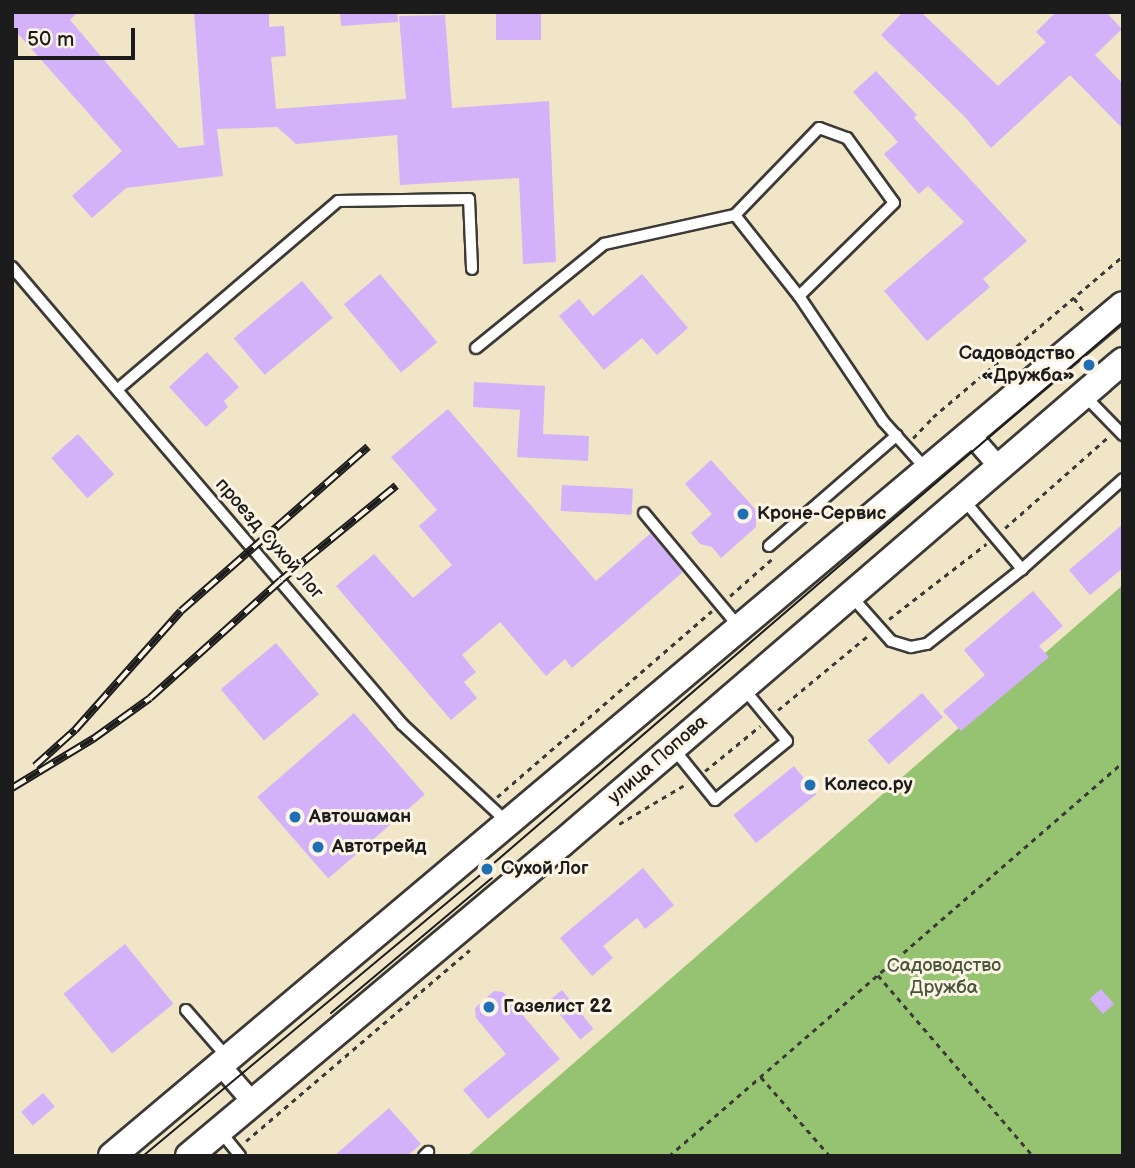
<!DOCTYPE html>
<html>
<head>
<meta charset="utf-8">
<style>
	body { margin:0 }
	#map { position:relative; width:1135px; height:1168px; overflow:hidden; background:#f0e5c7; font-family:"Balsamiq Sans",sans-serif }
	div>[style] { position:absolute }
	.green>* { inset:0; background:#96c371 }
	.building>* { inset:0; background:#d3b2f9; transform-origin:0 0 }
	.path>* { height:2.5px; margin-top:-1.25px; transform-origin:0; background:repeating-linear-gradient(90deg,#3c3a36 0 5px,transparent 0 10px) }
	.roads { filter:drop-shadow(2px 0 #3c3a36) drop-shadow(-2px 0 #3c3a36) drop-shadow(0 2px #3c3a36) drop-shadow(0 -2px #3c3a36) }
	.lane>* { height:10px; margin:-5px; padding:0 5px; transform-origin:5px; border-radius:5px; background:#fff }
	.street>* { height:19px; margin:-9.5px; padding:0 9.5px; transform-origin:9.5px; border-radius:9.5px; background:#fff }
	.secondary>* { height:26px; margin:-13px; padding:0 13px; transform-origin:13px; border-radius:13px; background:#fff }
	.tram>* { height:2px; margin:-1px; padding:0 1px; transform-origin:1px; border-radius:1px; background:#1c1c1c }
	.rail>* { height:8px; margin-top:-4px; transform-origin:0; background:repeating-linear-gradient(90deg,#fcf5e5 0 16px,#1c1c1c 0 32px); box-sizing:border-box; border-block:2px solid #1c1c1c }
	.dots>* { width:19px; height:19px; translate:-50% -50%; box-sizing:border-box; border:4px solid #fcf5e5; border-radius:50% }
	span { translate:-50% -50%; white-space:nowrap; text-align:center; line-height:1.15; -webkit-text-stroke:6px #fcf5e5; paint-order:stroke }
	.poi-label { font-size:19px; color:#1c1c1c; font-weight:700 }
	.right { translate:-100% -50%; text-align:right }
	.left { translate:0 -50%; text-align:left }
	.street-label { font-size:19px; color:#1c1c1c }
	.park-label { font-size:19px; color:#47563a }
	.frame { position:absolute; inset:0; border:14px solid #1c1c1c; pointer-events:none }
	.scale { position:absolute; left:14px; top:28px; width:121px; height:32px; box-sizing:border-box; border:4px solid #1c1c1c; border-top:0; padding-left:9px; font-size:21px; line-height:24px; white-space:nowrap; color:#1c1c1c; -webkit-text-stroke:5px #fcf5e5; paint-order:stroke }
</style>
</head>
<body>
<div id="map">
	<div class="green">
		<i style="clip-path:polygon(1123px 585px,1123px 1156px,467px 1156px)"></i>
	</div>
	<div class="building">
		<i style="clip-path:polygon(12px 12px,78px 12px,70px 20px,179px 148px,204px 145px,194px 12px,269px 12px,269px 27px,284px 26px,286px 56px,271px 57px,276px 109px,406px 99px,399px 16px,445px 15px,452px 108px,549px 101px,556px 262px,523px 264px,519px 178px,400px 185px,397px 135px,296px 144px,277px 127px,217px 129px,223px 176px,126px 188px,92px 218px,72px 196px,122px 151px,12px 27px)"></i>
		<i style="clip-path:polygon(340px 12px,397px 12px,398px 22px,341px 26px)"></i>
		<i style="left:496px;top:12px;width:45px;height:28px"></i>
		<i style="clip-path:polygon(903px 12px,921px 12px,998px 86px,1046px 42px,1036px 32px,1056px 12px,1106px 12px,1122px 29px,1095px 55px,1123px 84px,1123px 129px,1070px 75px,991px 148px,965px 117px,881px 35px)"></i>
		<i style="clip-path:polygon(876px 71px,917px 115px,914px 118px,1027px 241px,983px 279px,990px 287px,927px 341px,884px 291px,964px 222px,928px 186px,919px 194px,884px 154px,898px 142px,853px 92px)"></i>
		<i style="left:380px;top:274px;width:89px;height:47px;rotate:50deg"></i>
		<i style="clip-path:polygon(642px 274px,688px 328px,657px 355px,642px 338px,604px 370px,559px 316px,579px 299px,593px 316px)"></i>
		<i style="left:302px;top:281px;width:48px;height:89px;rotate:50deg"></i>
		<i style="clip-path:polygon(207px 352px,239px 387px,224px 401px,228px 407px,206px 427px,169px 387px)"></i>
		<i style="clip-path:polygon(474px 382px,545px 386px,543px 434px,589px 436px,588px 461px,517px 457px,520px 410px,473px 407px)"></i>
		<i style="clip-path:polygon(448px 409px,596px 581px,651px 533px,683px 572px,572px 668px,565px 659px,546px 676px,500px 622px,462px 655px,476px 672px,464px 682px,477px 698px,451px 720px,336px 586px,374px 554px,413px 598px,452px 565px,419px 526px,437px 510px,391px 457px)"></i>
		<i style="left:78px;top:434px;width:54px;height:36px;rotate:48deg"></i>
		<i style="clip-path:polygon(711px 460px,756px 510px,756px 527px,721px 558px,712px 547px,700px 544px,691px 533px,712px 514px,685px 484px)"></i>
		<i style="left:562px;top:485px;width:71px;height:26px;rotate:3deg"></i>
		<i style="clip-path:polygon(1123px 524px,1123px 568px,1090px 595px,1069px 570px)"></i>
		<i style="clip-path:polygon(1033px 591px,1063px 626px,1039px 646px,1049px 657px,961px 731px,943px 711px,985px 675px,964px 650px)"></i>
		<i style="left:276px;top:643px;width:67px;height:72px;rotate:50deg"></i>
		<i style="left:922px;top:693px;width:32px;height:72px;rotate:49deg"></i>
		<i style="left:354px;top:713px;width:108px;height:128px;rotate:49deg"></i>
		<i style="left:794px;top:766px;width:36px;height:78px;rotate:51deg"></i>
		<i style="clip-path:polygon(643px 868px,674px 905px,645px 929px,637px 918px,603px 946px,613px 958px,592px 976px,560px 938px)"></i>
		<i style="left:125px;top:944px;width:77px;height:79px;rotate:51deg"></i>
		<i style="left:1101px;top:989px;width:20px;height:15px;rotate:49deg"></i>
		<i style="left:562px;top:990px;width:50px;height:17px;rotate:51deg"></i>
		<i style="clip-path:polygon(494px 991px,503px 992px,560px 1059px,488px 1119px,463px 1090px,506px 1054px,476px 1018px,475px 1008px)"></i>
		<i style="left:43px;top:1093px;width:18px;height:29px;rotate:49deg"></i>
		<i style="clip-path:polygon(389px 1108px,421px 1144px,407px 1156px,334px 1156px)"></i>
	</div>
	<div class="path">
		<i style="left:1074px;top:298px;width:17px;rotate:54deg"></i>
		<i style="left:913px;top:438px;width:29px;rotate:-46deg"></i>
		<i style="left:933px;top:417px;width:249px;rotate:-40.3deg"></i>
		<i style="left:1005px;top:528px;width:136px;rotate:-41.4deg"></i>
		<i style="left:730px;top:596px;width:56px;rotate:-41.4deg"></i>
		<i style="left:889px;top:619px;width:123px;rotate:-37.7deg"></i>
		<i style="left:778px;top:710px;width:119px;rotate:-39.6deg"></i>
		<i style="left:705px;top:771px;width:71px;rotate:-39.3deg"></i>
		<i style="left:497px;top:797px;width:284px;rotate:-40.9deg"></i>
		<i style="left:619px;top:824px;width:78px;rotate:-30.8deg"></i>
		<i style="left:878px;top:975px;width:238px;rotate:49.4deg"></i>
		<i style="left:761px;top:1077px;width:105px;rotate:48.9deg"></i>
		<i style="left:246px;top:1141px;width:294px;rotate:-40.5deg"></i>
		<i style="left:669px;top:1156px;width:601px;rotate:-40.95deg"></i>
	</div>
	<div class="roads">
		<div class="lane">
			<i style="left:735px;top:215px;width:121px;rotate:-46deg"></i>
			<i style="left:819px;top:128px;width:30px;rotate:20deg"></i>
			<i style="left:847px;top:138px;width:80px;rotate:54.1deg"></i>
			<i style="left:894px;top:203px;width:133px;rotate:135.6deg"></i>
			<i style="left:12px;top:267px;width:601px;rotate:49.52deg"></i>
			<i style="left:402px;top:724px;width:144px;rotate:43deg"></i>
			<i style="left:476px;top:348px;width:165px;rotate:-39.1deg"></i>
			<i style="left:604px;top:244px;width:134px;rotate:-12.5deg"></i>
			<i style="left:735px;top:215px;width:103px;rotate:51.7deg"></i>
			<i style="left:799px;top:296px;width:151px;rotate:56.1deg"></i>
			<i style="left:883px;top:421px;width:66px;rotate:48.1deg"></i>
			<i style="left:118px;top:389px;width:289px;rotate:-40.5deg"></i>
			<i style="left:338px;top:201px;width:131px;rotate:-0.9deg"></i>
			<i style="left:469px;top:199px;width:70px;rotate:87.5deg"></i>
			<i style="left:1084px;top:395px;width:56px;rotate:45.7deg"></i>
			<i style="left:963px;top:499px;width:92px;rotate:49.9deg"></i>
			<i style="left:644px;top:513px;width:147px;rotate:50.2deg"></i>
			<i style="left:769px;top:546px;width:169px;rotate:-40.9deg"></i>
			<i style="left:852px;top:597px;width:59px;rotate:48.4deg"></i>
			<i style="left:891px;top:641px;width:21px;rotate:17deg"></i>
			<i style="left:911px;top:647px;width:16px;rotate:-11deg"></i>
			<i style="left:927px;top:644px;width:121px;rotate:-38.3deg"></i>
			<i style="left:1022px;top:569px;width:135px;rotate:-41.7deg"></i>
			<i style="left:673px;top:748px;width:67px;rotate:51.1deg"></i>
			<i style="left:715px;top:800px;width:93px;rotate:-39.3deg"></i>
			<i style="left:787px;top:741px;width:67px;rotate:-129.6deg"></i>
			<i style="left:186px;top:1010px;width:62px;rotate:48.9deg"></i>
			<i style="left:220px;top:1131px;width:32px;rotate:51deg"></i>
			<i style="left:424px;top:1156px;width:6px;rotate:-45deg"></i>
		</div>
		<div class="street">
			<i style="left:970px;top:434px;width:44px;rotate:48.7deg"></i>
			<i style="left:221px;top:1066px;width:49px;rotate:49.1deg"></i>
		</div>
		<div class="secondary">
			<i style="left:112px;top:1156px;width:1321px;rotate:-40.09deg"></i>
			<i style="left:189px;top:1156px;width:486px;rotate:-40deg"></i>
			<i style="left:561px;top:844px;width:741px;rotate:-40.68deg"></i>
		</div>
	</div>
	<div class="tram">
		<i style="left:331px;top:1013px;width:210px;rotate:-40deg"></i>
		<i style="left:143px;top:1156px;width:448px;rotate:-39.8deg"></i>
		<i style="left:487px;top:869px;width:839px;rotate:-40.7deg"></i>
	</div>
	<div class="rail">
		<i style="left:35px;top:766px;width:54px;rotate:-42deg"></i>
		<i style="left:75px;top:730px;width:159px;rotate:-48.3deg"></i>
		<i style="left:181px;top:611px;width:249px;rotate:-41.3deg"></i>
		<i style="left:12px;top:788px;width:95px;rotate:-31.2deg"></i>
		<i style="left:93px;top:739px;width:70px;rotate:-35.7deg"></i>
		<i style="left:150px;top:698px;width:176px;rotate:-42deg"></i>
		<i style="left:281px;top:580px;width:149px;rotate:-39.3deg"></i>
	</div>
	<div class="dots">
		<i style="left:1089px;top:365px;background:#1f6fb2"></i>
		<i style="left:743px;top:514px;background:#1f6fb2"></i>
		<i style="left:810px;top:785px;background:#1f6fb2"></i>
		<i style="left:295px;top:817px;background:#1f6fb2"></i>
		<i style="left:318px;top:847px;background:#1f6fb2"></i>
		<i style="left:487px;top:869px;background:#1f6fb2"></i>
		<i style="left:489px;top:1007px;background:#1f6fb2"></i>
	</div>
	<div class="poi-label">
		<span class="right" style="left:1075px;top:365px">Садоводство<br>«Дружба»</span>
		<span class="left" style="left:757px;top:514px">Кроне-Сервис</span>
		<span class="left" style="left:824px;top:785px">Колесо.ру</span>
		<span class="left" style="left:309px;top:817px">Автошаман</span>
		<span class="left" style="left:332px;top:847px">Автотрейд</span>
		<span class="left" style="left:501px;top:869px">Сухой Лог</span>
		<span class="left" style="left:503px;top:1007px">Газелист 22</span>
	</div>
	<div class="street-label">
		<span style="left:269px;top:539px;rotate:49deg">проезд Сухой Лог</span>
		<span style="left:658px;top:760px;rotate:-41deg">улица Попова</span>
	</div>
	<div class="park-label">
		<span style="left:944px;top:977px">Садоводство<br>Дружба</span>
	</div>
	<div class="frame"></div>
	<div class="scale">50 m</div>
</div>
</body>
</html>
